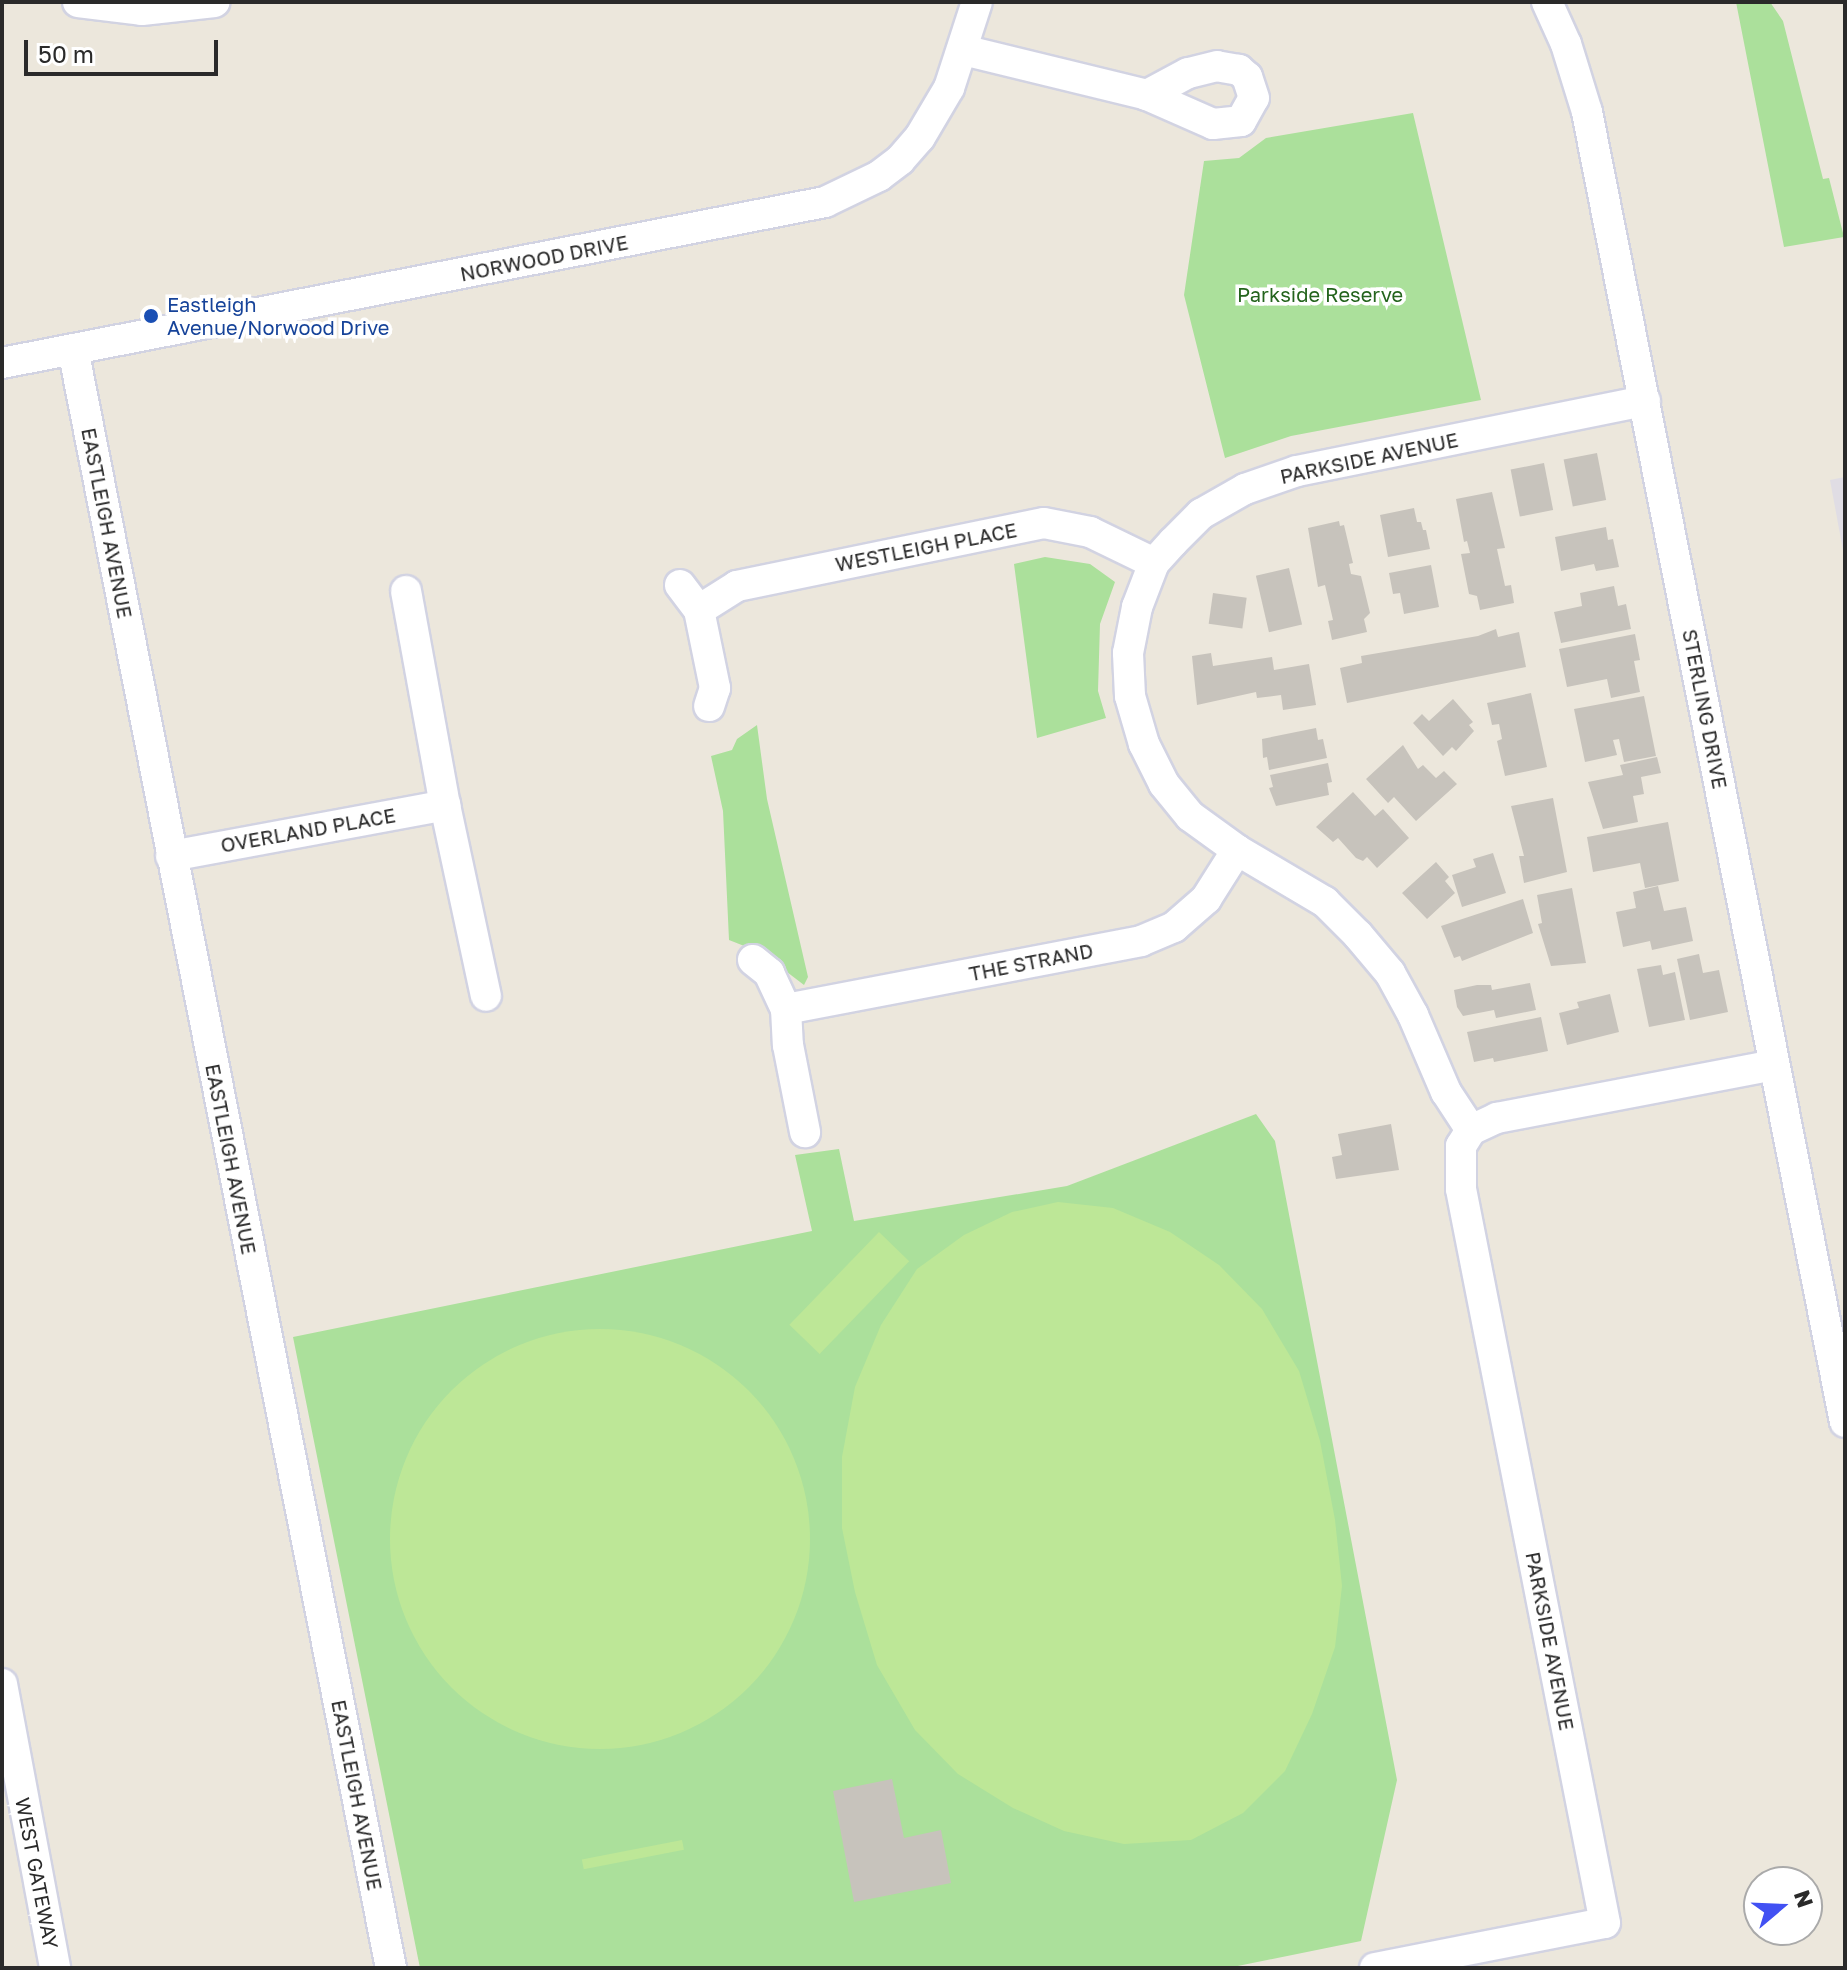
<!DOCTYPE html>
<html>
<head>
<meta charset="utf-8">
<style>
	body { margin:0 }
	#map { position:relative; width:1847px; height:1970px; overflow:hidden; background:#ece7dc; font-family:"Golos Text",sans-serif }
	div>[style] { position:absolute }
	.industrial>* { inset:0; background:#e0dde4 }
	.green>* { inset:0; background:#abe09b }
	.pitch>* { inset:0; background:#bde797; transform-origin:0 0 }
	.round { border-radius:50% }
	.building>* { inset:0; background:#c7c3bc; transform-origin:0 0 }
	.roads { filter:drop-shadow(2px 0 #d2d3e2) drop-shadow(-2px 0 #d2d3e2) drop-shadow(0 2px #d2d3e2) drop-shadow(0 -2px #d2d3e2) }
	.minor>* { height:30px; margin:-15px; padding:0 15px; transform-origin:15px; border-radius:15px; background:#fff }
	.dots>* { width:22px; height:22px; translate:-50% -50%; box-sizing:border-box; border:4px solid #fff; border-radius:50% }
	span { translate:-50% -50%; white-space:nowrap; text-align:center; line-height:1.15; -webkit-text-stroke:7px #fff; paint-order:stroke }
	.street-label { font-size:20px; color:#2a2a2a }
	.park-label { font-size:20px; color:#24641d }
	.transit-label { font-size:20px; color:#164399 }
	.left { translate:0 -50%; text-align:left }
	.frame { position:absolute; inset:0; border:4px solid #2a2a2a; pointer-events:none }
	.north { position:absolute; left:1743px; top:1866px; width:80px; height:80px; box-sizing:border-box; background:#fff; border:2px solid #aaa; border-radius:50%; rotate:71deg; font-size:22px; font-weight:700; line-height:32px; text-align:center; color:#2a2a2a }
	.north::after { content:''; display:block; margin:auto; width:28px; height:36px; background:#4251f3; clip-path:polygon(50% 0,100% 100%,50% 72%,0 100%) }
	.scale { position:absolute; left:24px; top:40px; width:194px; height:36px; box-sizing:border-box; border:4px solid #2a2a2a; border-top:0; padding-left:10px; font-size:24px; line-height:28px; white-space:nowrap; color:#2a2a2a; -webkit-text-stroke:6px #fff; paint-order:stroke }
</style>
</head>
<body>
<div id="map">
	<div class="industrial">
		<i style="clip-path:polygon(1845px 477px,1845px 561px,1830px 480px)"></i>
	</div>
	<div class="green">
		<i style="clip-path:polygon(1736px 2px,1770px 2px,1783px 21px,1823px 179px,1829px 178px,1844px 237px,1784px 247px)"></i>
		<i style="clip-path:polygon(1413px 113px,1481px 400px,1291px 436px,1225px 458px,1184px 295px,1204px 161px,1239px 158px,1266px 138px)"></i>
		<i style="clip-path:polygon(1045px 557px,1090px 564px,1115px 582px,1100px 624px,1098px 691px,1106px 718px,1037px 738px,1014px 564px)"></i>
		<i style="clip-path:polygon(757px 725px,767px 799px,808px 977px,804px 985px,762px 953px,729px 940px,723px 811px,711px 756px,732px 750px,737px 739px)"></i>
		<i style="clip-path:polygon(1256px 1114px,1275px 1141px,1397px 1780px,1361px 1941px,1228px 1968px,420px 1968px,293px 1337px,812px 1231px,795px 1155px,839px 1149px,854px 1221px,1067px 1186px)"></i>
	</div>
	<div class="pitch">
		<i style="clip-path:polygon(1058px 1202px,1113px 1208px,1170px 1232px,1219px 1265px,1262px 1309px,1299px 1371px,1320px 1441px,1335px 1520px,1342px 1586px,1335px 1647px,1312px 1714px,1285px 1771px,1243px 1813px,1191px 1840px,1124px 1844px,1064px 1831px,1013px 1808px,958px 1774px,915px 1730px,877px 1665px,855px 1592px,842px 1528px,842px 1457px,855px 1387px,881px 1325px,917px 1269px,964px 1235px,1012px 1212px)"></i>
		<i style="left:879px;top:1232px;width:42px;height:129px;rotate:44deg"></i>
		<i class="round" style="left:390px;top:1329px;width:420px;height:420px"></i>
		<i style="left:682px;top:1840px;width:10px;height:102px;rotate:79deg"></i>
	</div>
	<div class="building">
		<i style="left:1597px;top:453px;width:48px;height:34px;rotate:79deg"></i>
		<i style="left:1544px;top:463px;width:48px;height:34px;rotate:79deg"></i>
		<i style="clip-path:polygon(1492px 492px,1505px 548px,1497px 549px,1505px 586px,1511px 585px,1514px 603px,1480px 610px,1477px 596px,1469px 594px,1461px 554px,1470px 553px,1467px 541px,1464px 542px,1456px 499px)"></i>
		<i style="clip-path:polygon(1414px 508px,1417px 522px,1421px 522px,1423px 530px,1426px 530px,1430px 549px,1388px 557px,1380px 515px)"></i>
		<i style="clip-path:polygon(1339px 521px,1340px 526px,1344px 525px,1353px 563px,1349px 564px,1351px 574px,1361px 576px,1370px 613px,1364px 619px,1367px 632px,1332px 640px,1328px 621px,1333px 620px,1325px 585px,1318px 587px,1308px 528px)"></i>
		<i style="clip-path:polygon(1606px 527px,1608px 540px,1613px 539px,1619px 567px,1596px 571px,1594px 564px,1561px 571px,1555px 537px)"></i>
		<i style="clip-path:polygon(1431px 565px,1439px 607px,1404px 614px,1400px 593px,1393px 594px,1389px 573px)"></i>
		<i style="left:1289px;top:568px;width:58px;height:34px;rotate:77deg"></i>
		<i style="clip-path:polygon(1614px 586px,1618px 606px,1626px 604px,1631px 629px,1561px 643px,1554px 612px,1582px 606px,1580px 593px)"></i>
		<i style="left:1213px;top:593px;width:34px;height:31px;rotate:8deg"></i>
		<i style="clip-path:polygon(1496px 629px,1498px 637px,1519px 632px,1526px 667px,1347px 703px,1340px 668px,1362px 663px,1361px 656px,1478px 636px)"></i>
		<i style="clip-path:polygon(1635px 634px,1640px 660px,1634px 661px,1640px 692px,1611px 698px,1607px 679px,1567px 687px,1559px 649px)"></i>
		<i style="clip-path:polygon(1211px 653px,1213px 666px,1272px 657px,1274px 670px,1309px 664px,1316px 705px,1283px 710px,1281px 695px,1257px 698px,1256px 692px,1197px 705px,1192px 656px)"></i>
		<i style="clip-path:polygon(1531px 693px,1547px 767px,1505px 776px,1497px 741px,1502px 739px,1499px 724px,1492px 725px,1487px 703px)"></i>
		<i style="clip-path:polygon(1644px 696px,1656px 756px,1624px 762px,1619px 739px,1613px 740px,1617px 755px,1585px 762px,1574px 709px)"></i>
		<i style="clip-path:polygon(1453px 699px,1473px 722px,1469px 725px,1474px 731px,1456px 751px,1452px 747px,1443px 756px,1413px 723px,1422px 714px,1429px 721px)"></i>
		<i style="clip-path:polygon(1316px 728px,1318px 740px,1323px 739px,1327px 758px,1269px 770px,1267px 757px,1263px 758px,1262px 739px)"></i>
		<i style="clip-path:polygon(1403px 745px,1418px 769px,1423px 765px,1436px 778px,1444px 771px,1457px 784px,1416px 821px,1394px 797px,1388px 803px,1366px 779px)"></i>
		<i style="clip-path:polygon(1657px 757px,1661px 773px,1641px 777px,1644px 794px,1633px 796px,1638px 822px,1603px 829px,1588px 782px,1623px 775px,1620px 765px)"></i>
		<i style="clip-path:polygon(1328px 763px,1332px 782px,1327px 783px,1329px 795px,1276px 806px,1269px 788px,1273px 787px,1270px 775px)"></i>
		<i style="clip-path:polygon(1353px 792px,1375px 816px,1383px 809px,1409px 838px,1377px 868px,1367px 857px,1363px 861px,1356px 858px,1338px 838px,1333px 842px,1316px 827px)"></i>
		<i style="clip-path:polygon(1553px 798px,1567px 872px,1524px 883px,1519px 856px,1524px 856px,1511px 806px)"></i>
		<i style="clip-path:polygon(1668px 822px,1679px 881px,1645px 888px,1640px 863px,1593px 872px,1587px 837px)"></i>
		<i style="clip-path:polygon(1493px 853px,1506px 893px,1462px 907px,1452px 875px,1476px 867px,1473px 859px)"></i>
		<i style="clip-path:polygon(1436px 862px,1449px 877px,1445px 881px,1455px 893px,1427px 919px,1402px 893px)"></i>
		<i style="clip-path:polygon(1658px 886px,1664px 911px,1686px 907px,1693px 941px,1652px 950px,1650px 941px,1623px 947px,1616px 912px,1636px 908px,1633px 892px)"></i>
		<i style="clip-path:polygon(1572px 888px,1586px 963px,1551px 966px,1538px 924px,1542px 923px,1537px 895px)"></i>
		<i style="clip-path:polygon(1523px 899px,1533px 933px,1462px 961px,1460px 956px,1454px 958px,1441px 926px)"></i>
		<i style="clip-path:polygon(1699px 954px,1703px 973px,1719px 970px,1728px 1012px,1690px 1020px,1677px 959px)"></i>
		<i style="clip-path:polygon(1661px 965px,1663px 975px,1675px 972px,1685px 1020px,1649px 1027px,1637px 969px)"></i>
		<i style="clip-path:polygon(1530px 983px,1536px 1010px,1496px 1018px,1494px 1010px,1463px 1016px,1457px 1007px,1454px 990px,1477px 985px,1491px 985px,1492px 990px)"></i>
		<i style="clip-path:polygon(1610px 994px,1619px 1032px,1567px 1045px,1559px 1013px,1579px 1008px,1577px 1002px)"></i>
		<i style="clip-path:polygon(1541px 1017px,1548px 1051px,1494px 1062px,1493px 1058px,1474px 1062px,1467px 1032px)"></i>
		<i style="clip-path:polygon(1391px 1124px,1399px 1170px,1336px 1179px,1332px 1157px,1342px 1155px,1338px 1134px)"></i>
		<i style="clip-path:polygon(892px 1779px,904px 1838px,941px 1830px,951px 1883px,854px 1902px,833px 1791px)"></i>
	</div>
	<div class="roads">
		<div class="minor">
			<i style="left:78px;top:2px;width:64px;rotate:7.1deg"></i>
			<i style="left:142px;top:10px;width:73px;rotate:-6.3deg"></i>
			<i style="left:1547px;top:2px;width:46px;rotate:65.7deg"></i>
			<i style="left:1566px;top:44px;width:71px;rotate:72.8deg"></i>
			<i style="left:1587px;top:112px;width:1335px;rotate:78.86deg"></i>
			<i style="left:963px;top:50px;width:189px;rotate:13.7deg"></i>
			<i style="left:1147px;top:95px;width:72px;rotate:23.7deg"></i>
			<i style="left:1213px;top:124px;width:28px;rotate:-6deg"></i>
			<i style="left:1241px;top:121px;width:26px;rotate:-61deg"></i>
			<i style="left:1254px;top:98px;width:22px;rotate:-108deg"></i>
			<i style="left:1247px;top:77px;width:11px;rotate:-139deg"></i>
			<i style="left:1239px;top:70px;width:22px;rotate:-170deg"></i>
			<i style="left:1217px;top:66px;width:30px;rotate:166deg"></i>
			<i style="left:1188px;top:73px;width:47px;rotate:151.8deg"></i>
			<i style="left:73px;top:349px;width:1650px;rotate:78.89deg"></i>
			<i style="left:2px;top:363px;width:839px;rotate:-11.07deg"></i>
			<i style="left:825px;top:202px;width:60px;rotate:-25.7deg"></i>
			<i style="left:879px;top:176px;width:26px;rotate:-37deg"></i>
			<i style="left:900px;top:160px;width:30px;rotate:-49deg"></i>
			<i style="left:920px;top:137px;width:57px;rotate:-59.4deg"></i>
			<i style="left:949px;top:88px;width:90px;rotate:-72deg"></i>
			<i style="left:680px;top:585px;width:31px;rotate:53deg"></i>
			<i style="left:699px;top:610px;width:80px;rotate:78.4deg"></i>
			<i style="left:715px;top:688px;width:19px;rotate:108deg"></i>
			<i style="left:406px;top:591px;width:218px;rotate:79.7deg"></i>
			<i style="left:445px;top:805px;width:195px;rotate:77.9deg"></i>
			<i style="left:699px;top:610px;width:45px;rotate:-32.3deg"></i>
			<i style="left:737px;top:586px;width:313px;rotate:-11.6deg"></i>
			<i style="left:1044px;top:523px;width:47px;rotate:11.1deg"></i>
			<i style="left:1090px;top:532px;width:71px;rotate:25.8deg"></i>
			<i style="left:171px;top:856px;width:279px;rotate:-10.5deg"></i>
			<i style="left:753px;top:960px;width:21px;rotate:39deg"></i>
			<i style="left:769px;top:973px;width:40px;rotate:65deg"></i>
			<i style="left:786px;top:1009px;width:36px;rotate:87deg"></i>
			<i style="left:788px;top:1045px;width:89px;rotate:78.9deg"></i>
			<i style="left:786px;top:1009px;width:361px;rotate:-10.8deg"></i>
			<i style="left:1141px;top:941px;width:36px;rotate:-23deg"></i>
			<i style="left:1174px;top:927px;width:43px;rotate:-41.2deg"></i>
			<i style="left:1206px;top:899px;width:58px;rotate:-57.7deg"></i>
			<i style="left:1471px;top:1130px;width:45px;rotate:-123.3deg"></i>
			<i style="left:1446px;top:1092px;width:84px;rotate:-113.2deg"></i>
			<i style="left:1413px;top:1015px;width:48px;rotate:-118.7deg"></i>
			<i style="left:1390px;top:973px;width:50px;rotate:-130.1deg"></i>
			<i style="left:1358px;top:935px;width:47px;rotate:-135deg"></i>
			<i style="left:1325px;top:902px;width:102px;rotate:-149.4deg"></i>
			<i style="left:1237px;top:850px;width:58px;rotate:-144.1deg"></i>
			<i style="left:1190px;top:816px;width:41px;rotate:-129.1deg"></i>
			<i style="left:1164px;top:784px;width:45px;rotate:-116.6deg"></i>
			<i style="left:1144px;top:744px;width:50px;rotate:-106.3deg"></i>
			<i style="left:1130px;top:696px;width:43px;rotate:-92.7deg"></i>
			<i style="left:1128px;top:653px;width:47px;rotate:-78.9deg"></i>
			<i style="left:1137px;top:607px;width:47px;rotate:-68.9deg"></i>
			<i style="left:1154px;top:563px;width:28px;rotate:-48deg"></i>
			<i style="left:1173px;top:542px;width:40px;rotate:-45deg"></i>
			<i style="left:1201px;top:514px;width:51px;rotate:-29.6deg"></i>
			<i style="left:1245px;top:489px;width:55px;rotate:-19.1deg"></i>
			<i style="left:1297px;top:471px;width:355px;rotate:-11.4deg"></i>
			<i style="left:2px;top:1684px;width:289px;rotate:79.4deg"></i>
			<i style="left:1375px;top:1968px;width:234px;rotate:-11.1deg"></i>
			<i style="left:1605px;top:1923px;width:748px;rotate:-101.1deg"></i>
			<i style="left:1461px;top:1189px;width:43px;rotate:-90deg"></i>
			<i style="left:1461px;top:1146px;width:19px;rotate:-58deg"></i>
			<i style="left:1471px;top:1130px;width:29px;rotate:-25deg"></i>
			<i style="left:1497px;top:1118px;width:282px;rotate:-10.8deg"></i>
		</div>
	</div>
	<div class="dots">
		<i style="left:151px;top:316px;background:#1a4fb4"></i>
	</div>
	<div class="street-label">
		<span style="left:544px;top:258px;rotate:-11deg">NORWOOD DRIVE</span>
		<span style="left:1369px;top:458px;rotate:-12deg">PARKSIDE AVENUE</span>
		<span style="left:107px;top:523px;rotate:79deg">EASTLEIGH AVENUE</span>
		<span style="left:926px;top:547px;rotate:-11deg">WESTLEIGH PLACE</span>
		<span style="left:1705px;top:709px;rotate:79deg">STERLING DRIVE</span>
		<span style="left:308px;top:830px;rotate:-10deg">OVERLAND PLACE</span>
		<span style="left:1031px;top:962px;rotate:-11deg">THE STRAND</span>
		<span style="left:231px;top:1159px;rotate:79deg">EASTLEIGH AVENUE</span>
		<span style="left:1550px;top:1641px;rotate:79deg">PARKSIDE AVENUE</span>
		<span style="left:357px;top:1795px;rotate:79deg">EASTLEIGH AVENUE</span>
		<span style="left:37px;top:1873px;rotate:79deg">WEST GATEWAY</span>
	</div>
	<div class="park-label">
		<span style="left:1320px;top:294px">Parkside Reserve</span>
	</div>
	<div class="transit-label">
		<span class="left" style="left:167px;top:316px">Eastleigh<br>Avenue/Norwood Drive</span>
	</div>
	<div class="frame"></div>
	<div class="north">N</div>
	<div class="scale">50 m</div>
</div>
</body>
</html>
